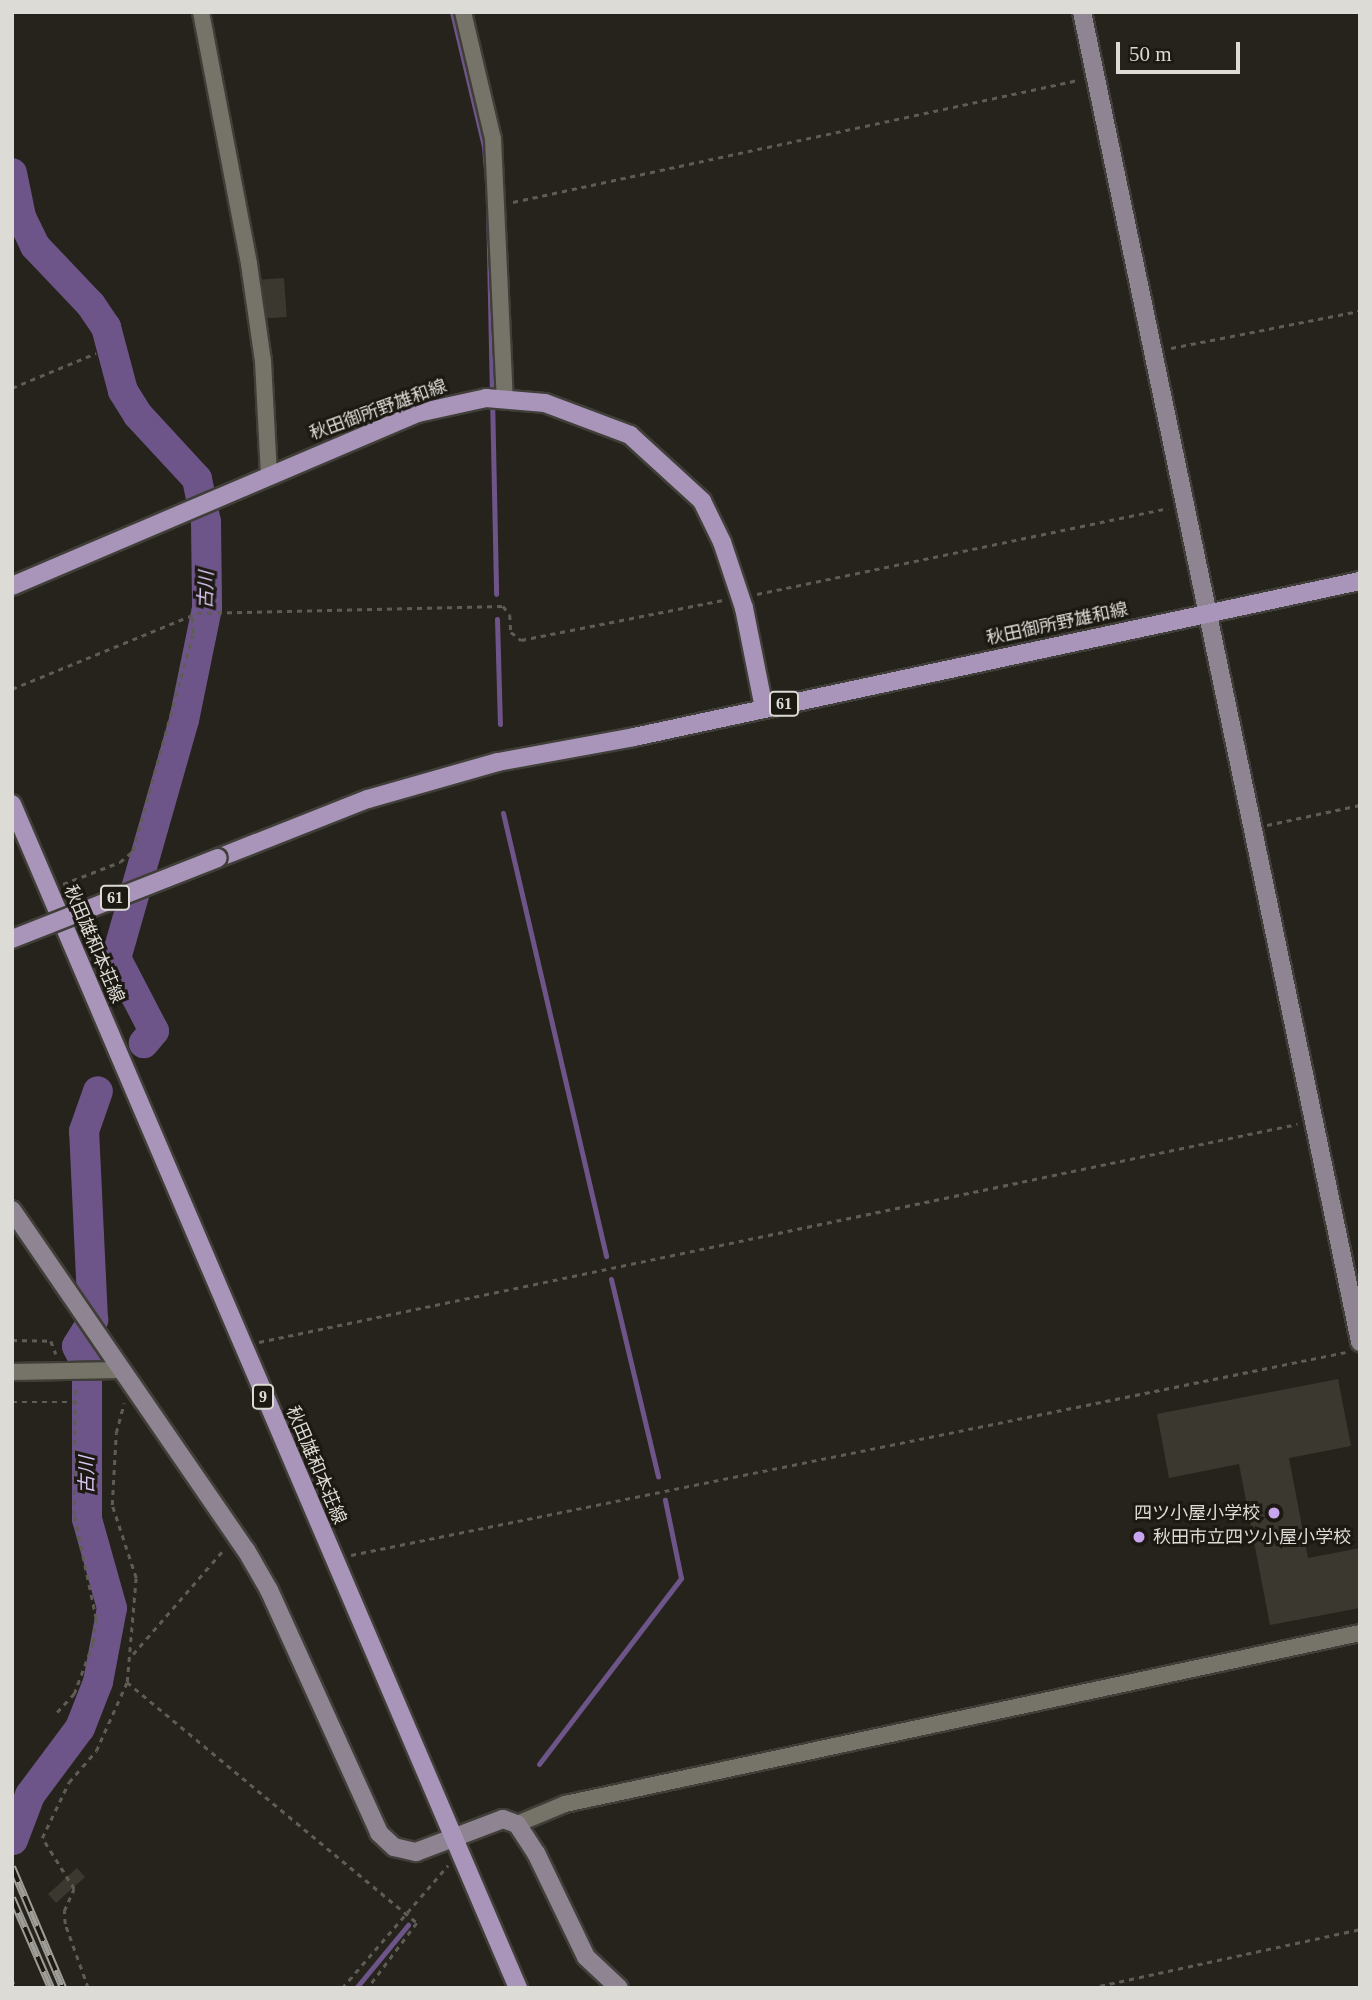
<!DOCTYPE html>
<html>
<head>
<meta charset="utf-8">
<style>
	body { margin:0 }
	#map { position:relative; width:1372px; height:2000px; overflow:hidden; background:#25231b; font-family:"Times New Roman","Noto Sans JP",serif }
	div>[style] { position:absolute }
	.stream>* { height:5px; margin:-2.5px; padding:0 2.5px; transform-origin:2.5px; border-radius:2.5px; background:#6e5589 }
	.river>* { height:30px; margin:-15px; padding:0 15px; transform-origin:15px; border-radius:15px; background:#6e5589 }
	.building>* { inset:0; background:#3b3830; transform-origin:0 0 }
	.path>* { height:2.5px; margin-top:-1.25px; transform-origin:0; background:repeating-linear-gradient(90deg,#5e5c54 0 5px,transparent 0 10px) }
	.roads { filter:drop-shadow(2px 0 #403e38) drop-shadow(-2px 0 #403e38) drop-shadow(0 2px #403e38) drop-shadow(0 -2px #403e38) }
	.street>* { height:16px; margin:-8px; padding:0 8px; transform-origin:8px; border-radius:8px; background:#767369 }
	.secondary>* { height:18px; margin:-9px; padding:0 9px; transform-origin:9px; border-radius:9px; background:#8f8491 }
	.primary>* { height:18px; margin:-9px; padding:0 9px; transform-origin:9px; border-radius:9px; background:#a895b9 }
	.rail>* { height:8px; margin-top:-4px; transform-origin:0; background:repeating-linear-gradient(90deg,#1c1912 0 16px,#9f9d97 0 32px); box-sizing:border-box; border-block:2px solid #9f9d97 }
	.bridges { filter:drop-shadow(2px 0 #403e38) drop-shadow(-2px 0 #403e38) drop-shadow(0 2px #403e38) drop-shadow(0 -2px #403e38) }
	.primary-bridge>* { height:18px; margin:-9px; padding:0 9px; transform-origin:9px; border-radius:9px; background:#a895b9 }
	.dots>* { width:19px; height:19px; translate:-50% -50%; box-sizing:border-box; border:4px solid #1c1912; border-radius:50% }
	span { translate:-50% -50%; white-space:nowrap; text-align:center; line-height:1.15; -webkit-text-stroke:6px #1c1912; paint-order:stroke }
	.shield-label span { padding:2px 5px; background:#1c1912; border:2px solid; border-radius:5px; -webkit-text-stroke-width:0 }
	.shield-label { font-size:16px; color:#dddbd6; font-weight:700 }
	.street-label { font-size:18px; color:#dddbd6 }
	.poi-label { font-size:18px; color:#dddbd6 }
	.right { translate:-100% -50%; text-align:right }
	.left { translate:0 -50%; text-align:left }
	.water-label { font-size:19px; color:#dac5f5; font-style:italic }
	.frame { position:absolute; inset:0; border:14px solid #dddbd6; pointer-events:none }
	.scale { position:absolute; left:1116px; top:42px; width:124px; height:32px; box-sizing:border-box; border:4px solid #dddbd6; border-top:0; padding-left:9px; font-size:21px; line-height:24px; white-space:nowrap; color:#dddbd6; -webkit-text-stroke:5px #1c1912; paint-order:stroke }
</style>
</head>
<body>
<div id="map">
	<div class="stream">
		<i style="left:452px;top:12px;width:138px;rotate:76.6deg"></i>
		<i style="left:484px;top:146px;width:49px;rotate:85.3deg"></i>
		<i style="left:488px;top:205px;width:389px;rotate:88.8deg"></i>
		<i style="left:497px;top:619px;width:105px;rotate:88.4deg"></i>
		<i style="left:503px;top:813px;width:455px;rotate:76.9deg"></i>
		<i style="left:611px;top:1279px;width:203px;rotate:76.6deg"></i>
		<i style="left:539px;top:1764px;width:234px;rotate:-52.6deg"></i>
		<i style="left:681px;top:1578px;width:80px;rotate:-101.6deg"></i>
		<i style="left:356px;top:1988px;width:82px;rotate:-50.5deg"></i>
	</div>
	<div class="river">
		<i style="left:12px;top:173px;width:45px;rotate:78.4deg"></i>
		<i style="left:21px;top:217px;width:32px;rotate:64deg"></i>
		<i style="left:35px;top:246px;width:81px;rotate:46.5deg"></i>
		<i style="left:91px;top:305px;width:27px;rotate:56deg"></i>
		<i style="left:106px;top:327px;width:66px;rotate:75.1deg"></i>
		<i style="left:123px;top:391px;width:28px;rotate:58deg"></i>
		<i style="left:138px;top:415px;width:87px;rotate:47.3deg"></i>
		<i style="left:197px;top:479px;width:44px;rotate:78.2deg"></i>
		<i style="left:206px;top:522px;width:86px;rotate:89.3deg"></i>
		<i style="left:207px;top:608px;width:114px;rotate:101.6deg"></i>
		<i style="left:184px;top:720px;width:248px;rotate:105.9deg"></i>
		<i style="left:116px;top:958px;width:82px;rotate:62.5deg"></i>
		<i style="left:154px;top:1031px;width:16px;rotate:130deg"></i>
		<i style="left:13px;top:1840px;width:48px;rotate:-69.3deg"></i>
		<i style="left:30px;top:1795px;width:84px;rotate:-53.3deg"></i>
		<i style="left:80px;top:1728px;width:49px;rotate:-68.6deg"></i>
		<i style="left:98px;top:1682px;width:75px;rotate:-79.3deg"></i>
		<i style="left:112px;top:1608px;width:92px;rotate:-105.7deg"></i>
		<i style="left:87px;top:1519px;width:153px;rotate:-90deg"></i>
		<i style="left:87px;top:1366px;width:22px;rotate:-117deg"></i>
		<i style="left:77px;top:1346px;width:31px;rotate:-58deg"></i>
		<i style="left:93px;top:1320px;width:189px;rotate:-92.7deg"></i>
		<i style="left:84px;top:1131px;width:42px;rotate:-70.7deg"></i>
	</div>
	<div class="building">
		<i style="left:284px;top:278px;width:39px;height:22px;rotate:86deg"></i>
		<i style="clip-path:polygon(1338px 1379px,1351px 1446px,1289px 1458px,1308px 1558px,1360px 1548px,1360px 1608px,1270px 1625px,1239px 1464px,1169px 1478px,1157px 1414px)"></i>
		<i style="left:77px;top:1868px;width:12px;height:39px;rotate:48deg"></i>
	</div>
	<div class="path">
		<i style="left:513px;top:202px;width:578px;rotate:-12.18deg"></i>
		<i style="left:1171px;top:348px;width:193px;rotate:-11.1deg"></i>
		<i style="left:12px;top:388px;width:91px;rotate:-22.6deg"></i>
		<i style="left:757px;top:594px;width:420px;rotate:-11.8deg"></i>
		<i style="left:12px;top:689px;width:200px;rotate:-22.3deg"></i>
		<i style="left:197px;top:613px;width:306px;rotate:-1.3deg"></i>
		<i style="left:503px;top:606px;width:11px;rotate:52deg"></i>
		<i style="left:510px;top:615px;width:17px;rotate:87deg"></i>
		<i style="left:511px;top:632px;width:13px;rotate:39deg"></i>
		<i style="left:521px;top:640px;width:206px;rotate:-11.2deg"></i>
		<i style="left:1267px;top:825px;width:95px;rotate:-12.1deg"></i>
		<i style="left:63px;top:884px;width:61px;rotate:-21.1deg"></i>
		<i style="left:120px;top:862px;width:17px;rotate:-40deg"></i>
		<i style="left:133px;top:851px;width:226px;rotate:-74.6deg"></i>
		<i style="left:193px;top:633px;width:18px;rotate:-93deg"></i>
		<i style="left:12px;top:1340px;width:39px;rotate:1deg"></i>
		<i style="left:51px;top:1341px;width:14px;rotate:69deg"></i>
		<i style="left:259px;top:1342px;width:1061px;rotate:-11.86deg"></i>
		<i style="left:12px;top:1402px;width:63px"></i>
		<i style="left:351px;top:1555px;width:1015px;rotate:-11.53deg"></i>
		<i style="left:133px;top:1654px;width:140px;rotate:-49deg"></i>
		<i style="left:127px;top:1682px;width:377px;rotate:39.7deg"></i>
		<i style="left:417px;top:1923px;width:81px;rotate:127deg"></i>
		<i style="left:57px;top:1712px;width:25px;rotate:-47deg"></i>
		<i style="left:74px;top:1694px;width:54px;rotate:-69.6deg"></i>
		<i style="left:93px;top:1643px;width:24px;rotate:-83deg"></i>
		<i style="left:96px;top:1619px;width:106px;rotate:-101.9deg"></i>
		<i style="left:74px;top:1515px;width:127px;rotate:-89.5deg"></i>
		<i style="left:12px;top:1979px;width:10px;rotate:66deg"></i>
		<i style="left:88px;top:1988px;width:68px;rotate:-109.8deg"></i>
		<i style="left:65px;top:1924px;width:13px;rotate:-94deg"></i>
		<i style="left:64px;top:1911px;width:24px;rotate:-66deg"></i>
		<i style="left:74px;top:1889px;width:60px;rotate:-122.1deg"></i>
		<i style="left:42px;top:1838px;width:62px;rotate:-64.3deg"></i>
		<i style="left:69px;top:1782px;width:41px;rotate:-48.9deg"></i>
		<i style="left:96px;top:1751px;width:76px;rotate:-65.8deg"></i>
		<i style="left:127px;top:1682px;width:104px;rotate:-85.1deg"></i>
		<i style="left:136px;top:1578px;width:77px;rotate:-108.2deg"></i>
		<i style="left:112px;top:1505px;width:72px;rotate:-86.8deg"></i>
		<i style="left:116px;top:1433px;width:31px;rotate:-75deg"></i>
		<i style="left:342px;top:1988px;width:162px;rotate:-49.2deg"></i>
		<i style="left:1090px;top:1988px;width:276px;rotate:-12.3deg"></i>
	</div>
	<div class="roads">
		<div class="street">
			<i style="left:201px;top:12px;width:257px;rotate:79.2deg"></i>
			<i style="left:249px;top:264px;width:98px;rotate:81.8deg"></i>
			<i style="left:263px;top:361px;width:113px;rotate:87deg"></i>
			<i style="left:463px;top:12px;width:130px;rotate:76.7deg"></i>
			<i style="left:493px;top:139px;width:260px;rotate:87.4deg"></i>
			<i style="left:12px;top:1372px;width:108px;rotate:-1.1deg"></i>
			<i style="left:517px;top:1824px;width:52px;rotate:-22.6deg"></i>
			<i style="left:565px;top:1804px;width:813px;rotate:-12.14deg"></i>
		</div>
		<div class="secondary">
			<i style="left:1082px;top:12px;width:1359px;rotate:78.19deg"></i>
			<i style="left:12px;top:1210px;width:413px;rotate:55.5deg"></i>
			<i style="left:246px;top:1550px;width:46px;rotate:60.1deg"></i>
			<i style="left:269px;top:1590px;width:267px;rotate:65.6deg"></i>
			<i style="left:379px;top:1833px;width:21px;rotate:43deg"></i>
			<i style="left:394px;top:1847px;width:23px;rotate:13deg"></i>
			<i style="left:416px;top:1852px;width:93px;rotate:-20.8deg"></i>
			<i style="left:503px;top:1819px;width:15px;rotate:20deg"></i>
			<i style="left:517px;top:1824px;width:35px;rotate:57deg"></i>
			<i style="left:536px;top:1853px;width:115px;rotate:64.3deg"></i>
			<i style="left:586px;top:1957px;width:45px;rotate:43.2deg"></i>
		</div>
		<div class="primary">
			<i style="left:12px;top:586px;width:441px;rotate:-23.1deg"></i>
			<i style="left:418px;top:413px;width:70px;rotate:-12.4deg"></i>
			<i style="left:486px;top:398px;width:59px;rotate:4.8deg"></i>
			<i style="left:545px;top:403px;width:91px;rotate:20.6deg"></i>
			<i style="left:630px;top:435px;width:98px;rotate:42.5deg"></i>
			<i style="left:702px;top:501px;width:46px;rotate:64deg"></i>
			<i style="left:722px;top:542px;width:70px;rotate:71.6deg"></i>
			<i style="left:744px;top:608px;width:102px;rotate:78.7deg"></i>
			<i style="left:12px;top:804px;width:1288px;rotate:66.86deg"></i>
			<i style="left:218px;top:858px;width:161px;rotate:-21.5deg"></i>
			<i style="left:368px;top:799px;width:135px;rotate:-15.9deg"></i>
			<i style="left:498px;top:762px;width:138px;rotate:-10.4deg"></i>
			<i style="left:634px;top:737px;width:743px;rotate:-12.13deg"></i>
		</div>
	</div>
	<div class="rail">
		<i style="left:12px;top:1867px;width:131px;rotate:67.1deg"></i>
		<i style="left:12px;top:1898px;width:98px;rotate:66.6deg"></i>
	</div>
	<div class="bridges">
		<div class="primary-bridge">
			<i style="left:12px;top:939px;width:221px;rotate:-21.5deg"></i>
		</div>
	</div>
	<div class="dots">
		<i style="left:1274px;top:1513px;background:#c8a6ef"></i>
		<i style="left:1139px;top:1537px;background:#c8a6ef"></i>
	</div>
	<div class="shield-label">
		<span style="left:784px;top:704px">61</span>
		<span style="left:115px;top:898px">61</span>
		<span style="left:263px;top:1397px">9</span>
	</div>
	<div class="street-label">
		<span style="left:378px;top:410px;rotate:-20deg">秋田御所野雄和線</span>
		<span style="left:1057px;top:624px;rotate:-12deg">秋田御所野雄和線</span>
		<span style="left:94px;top:944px;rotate:67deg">秋田雄和本荘線</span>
		<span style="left:316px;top:1465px;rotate:67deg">秋田雄和本荘線</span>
	</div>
	<div class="poi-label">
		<span class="right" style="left:1260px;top:1513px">四ツ小屋小学校</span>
		<span class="left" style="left:1153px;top:1537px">秋田市立四ツ小屋小学校</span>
	</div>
	<div class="water-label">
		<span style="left:206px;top:590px;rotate:-88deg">古川</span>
		<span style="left:87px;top:1475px;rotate:-90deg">古川</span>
	</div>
	<div class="frame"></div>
	<div class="scale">50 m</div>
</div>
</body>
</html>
